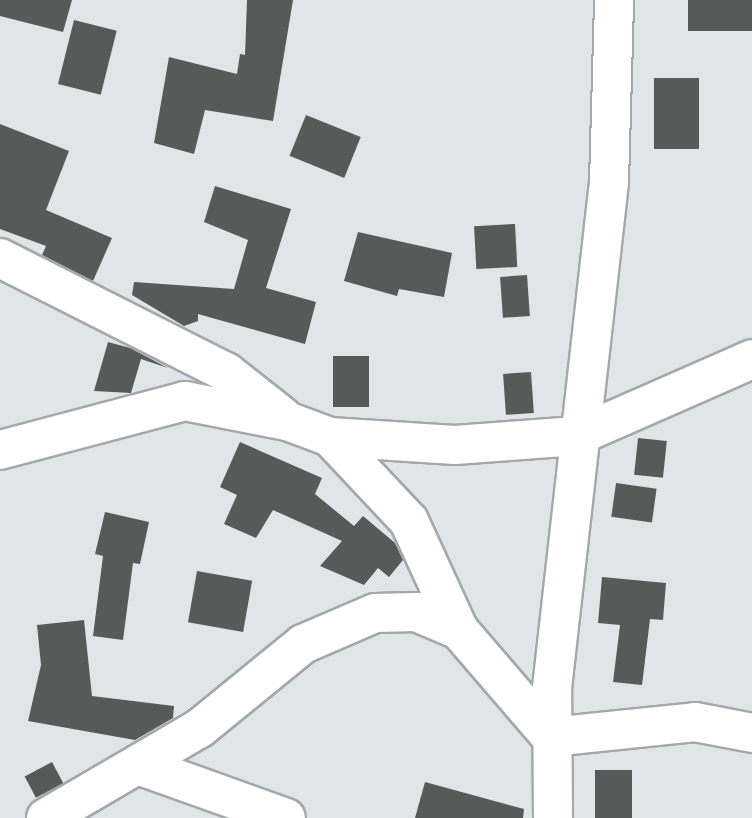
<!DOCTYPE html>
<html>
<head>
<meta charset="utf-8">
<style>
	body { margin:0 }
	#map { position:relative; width:752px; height:818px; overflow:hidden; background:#e0e6e7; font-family:"PT Sans",sans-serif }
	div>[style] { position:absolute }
	.building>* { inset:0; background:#565b5a; transform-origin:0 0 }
	.roads { filter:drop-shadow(2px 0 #a3a9aa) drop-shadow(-2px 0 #a3a9aa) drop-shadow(0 2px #a3a9aa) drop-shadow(0 -2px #a3a9aa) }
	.minor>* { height:38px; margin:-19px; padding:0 19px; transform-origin:19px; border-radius:19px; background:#fff }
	span { translate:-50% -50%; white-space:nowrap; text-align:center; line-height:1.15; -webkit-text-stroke:7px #edf3f4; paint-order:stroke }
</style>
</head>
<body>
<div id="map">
	<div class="building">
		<i style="clip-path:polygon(0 0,72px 0,63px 32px,0 16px)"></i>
		<i style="clip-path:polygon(247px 0,293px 0,273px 121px,205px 110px,194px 154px,154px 143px,169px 57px,237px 74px,240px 54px,245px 55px)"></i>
		<i style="left:688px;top:0;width:64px;height:31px"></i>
		<i style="left:74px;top:20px;width:44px;height:66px;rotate:14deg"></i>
		<i style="left:699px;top:78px;width:71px;height:45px;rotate:90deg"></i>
		<i style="left:306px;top:115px;width:59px;height:44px;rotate:22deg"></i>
		<i style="clip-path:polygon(0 124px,69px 151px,46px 210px,112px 238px,93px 281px,42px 255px,46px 246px,0 229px)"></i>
		<i style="clip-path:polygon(215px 186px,291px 209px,266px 288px,316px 302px,305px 344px,198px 314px,198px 321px,184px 326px,132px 295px,134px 282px,234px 289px,248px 240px,204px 222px)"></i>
		<i style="left:515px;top:224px;width:43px;height:41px;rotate:87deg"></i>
		<i style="clip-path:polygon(358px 232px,452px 253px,444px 297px,399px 289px,397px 296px,344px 281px)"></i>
		<i style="left:527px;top:275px;width:41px;height:27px;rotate:86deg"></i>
		<i style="clip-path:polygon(108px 342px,130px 348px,168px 368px,141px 359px,131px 393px,94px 391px)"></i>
		<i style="left:333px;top:356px;width:36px;height:51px"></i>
		<i style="left:531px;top:372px;width:41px;height:28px;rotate:86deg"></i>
		<i style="left:638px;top:438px;width:29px;height:37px;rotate:6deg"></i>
		<i style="clip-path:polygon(240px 442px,322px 478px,315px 494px,354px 526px,363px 516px,395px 543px,403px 560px,389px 577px,378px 568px,364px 585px,320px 566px,342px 541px,273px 510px,256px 538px,224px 524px,237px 495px,220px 487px)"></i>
		<i style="left:616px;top:483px;width:41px;height:34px;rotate:8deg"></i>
		<i style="clip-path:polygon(105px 512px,149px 522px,140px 564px,133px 563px,123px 640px,93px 636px,103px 556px,95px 554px)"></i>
		<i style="left:197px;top:571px;width:56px;height:52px;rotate:10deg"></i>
		<i style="clip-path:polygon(602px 577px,666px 583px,663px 620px,650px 619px,642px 685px,613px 682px,620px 625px,598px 623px)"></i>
		<i style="clip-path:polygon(84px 620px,92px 696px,174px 706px,173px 718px,135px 740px,28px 721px,41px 665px,37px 625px)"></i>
		<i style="left:52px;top:762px;width:24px;height:31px;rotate:62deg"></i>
		<i style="left:632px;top:770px;width:48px;height:37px;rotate:90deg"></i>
		<i style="clip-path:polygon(425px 782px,524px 809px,523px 818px,415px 818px)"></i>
	</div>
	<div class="roads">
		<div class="minor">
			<i style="left:0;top:258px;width:253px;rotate:26.8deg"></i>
			<i style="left:226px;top:372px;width:73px;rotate:38.3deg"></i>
			<i style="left:330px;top:437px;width:125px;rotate:3.7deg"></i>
			<i style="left:455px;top:445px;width:122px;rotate:-4.2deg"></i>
			<i style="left:577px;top:436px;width:191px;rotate:-23.7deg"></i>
			<i style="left:0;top:450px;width:191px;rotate:-14.8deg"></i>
			<i style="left:185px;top:401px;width:104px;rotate:11.1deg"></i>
			<i style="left:287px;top:421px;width:46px;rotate:20.4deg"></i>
			<i style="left:330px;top:437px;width:115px;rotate:46.8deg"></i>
			<i style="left:409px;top:521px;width:120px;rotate:65.4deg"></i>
			<i style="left:138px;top:765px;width:157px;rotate:19.7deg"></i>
			<i style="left:46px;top:818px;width:178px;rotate:-30.3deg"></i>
			<i style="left:200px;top:728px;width:133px;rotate:-39.2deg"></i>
			<i style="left:303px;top:644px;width:78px;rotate:-23.3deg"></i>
			<i style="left:375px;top:613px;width:41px;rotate:-1.4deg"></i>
			<i style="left:416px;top:612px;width:47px;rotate:22.7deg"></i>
			<i style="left:459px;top:630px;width:141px;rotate:49.3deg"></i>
			<i style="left:551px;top:737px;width:145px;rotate:-5.9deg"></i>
			<i style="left:695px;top:722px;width:58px;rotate:10.9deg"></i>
			<i style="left:553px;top:818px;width:130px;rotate:-90.4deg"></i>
			<i style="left:552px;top:688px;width:509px;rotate:-83.57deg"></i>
			<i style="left:609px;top:182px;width:182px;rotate:-88.4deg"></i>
		</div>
	</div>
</div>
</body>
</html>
